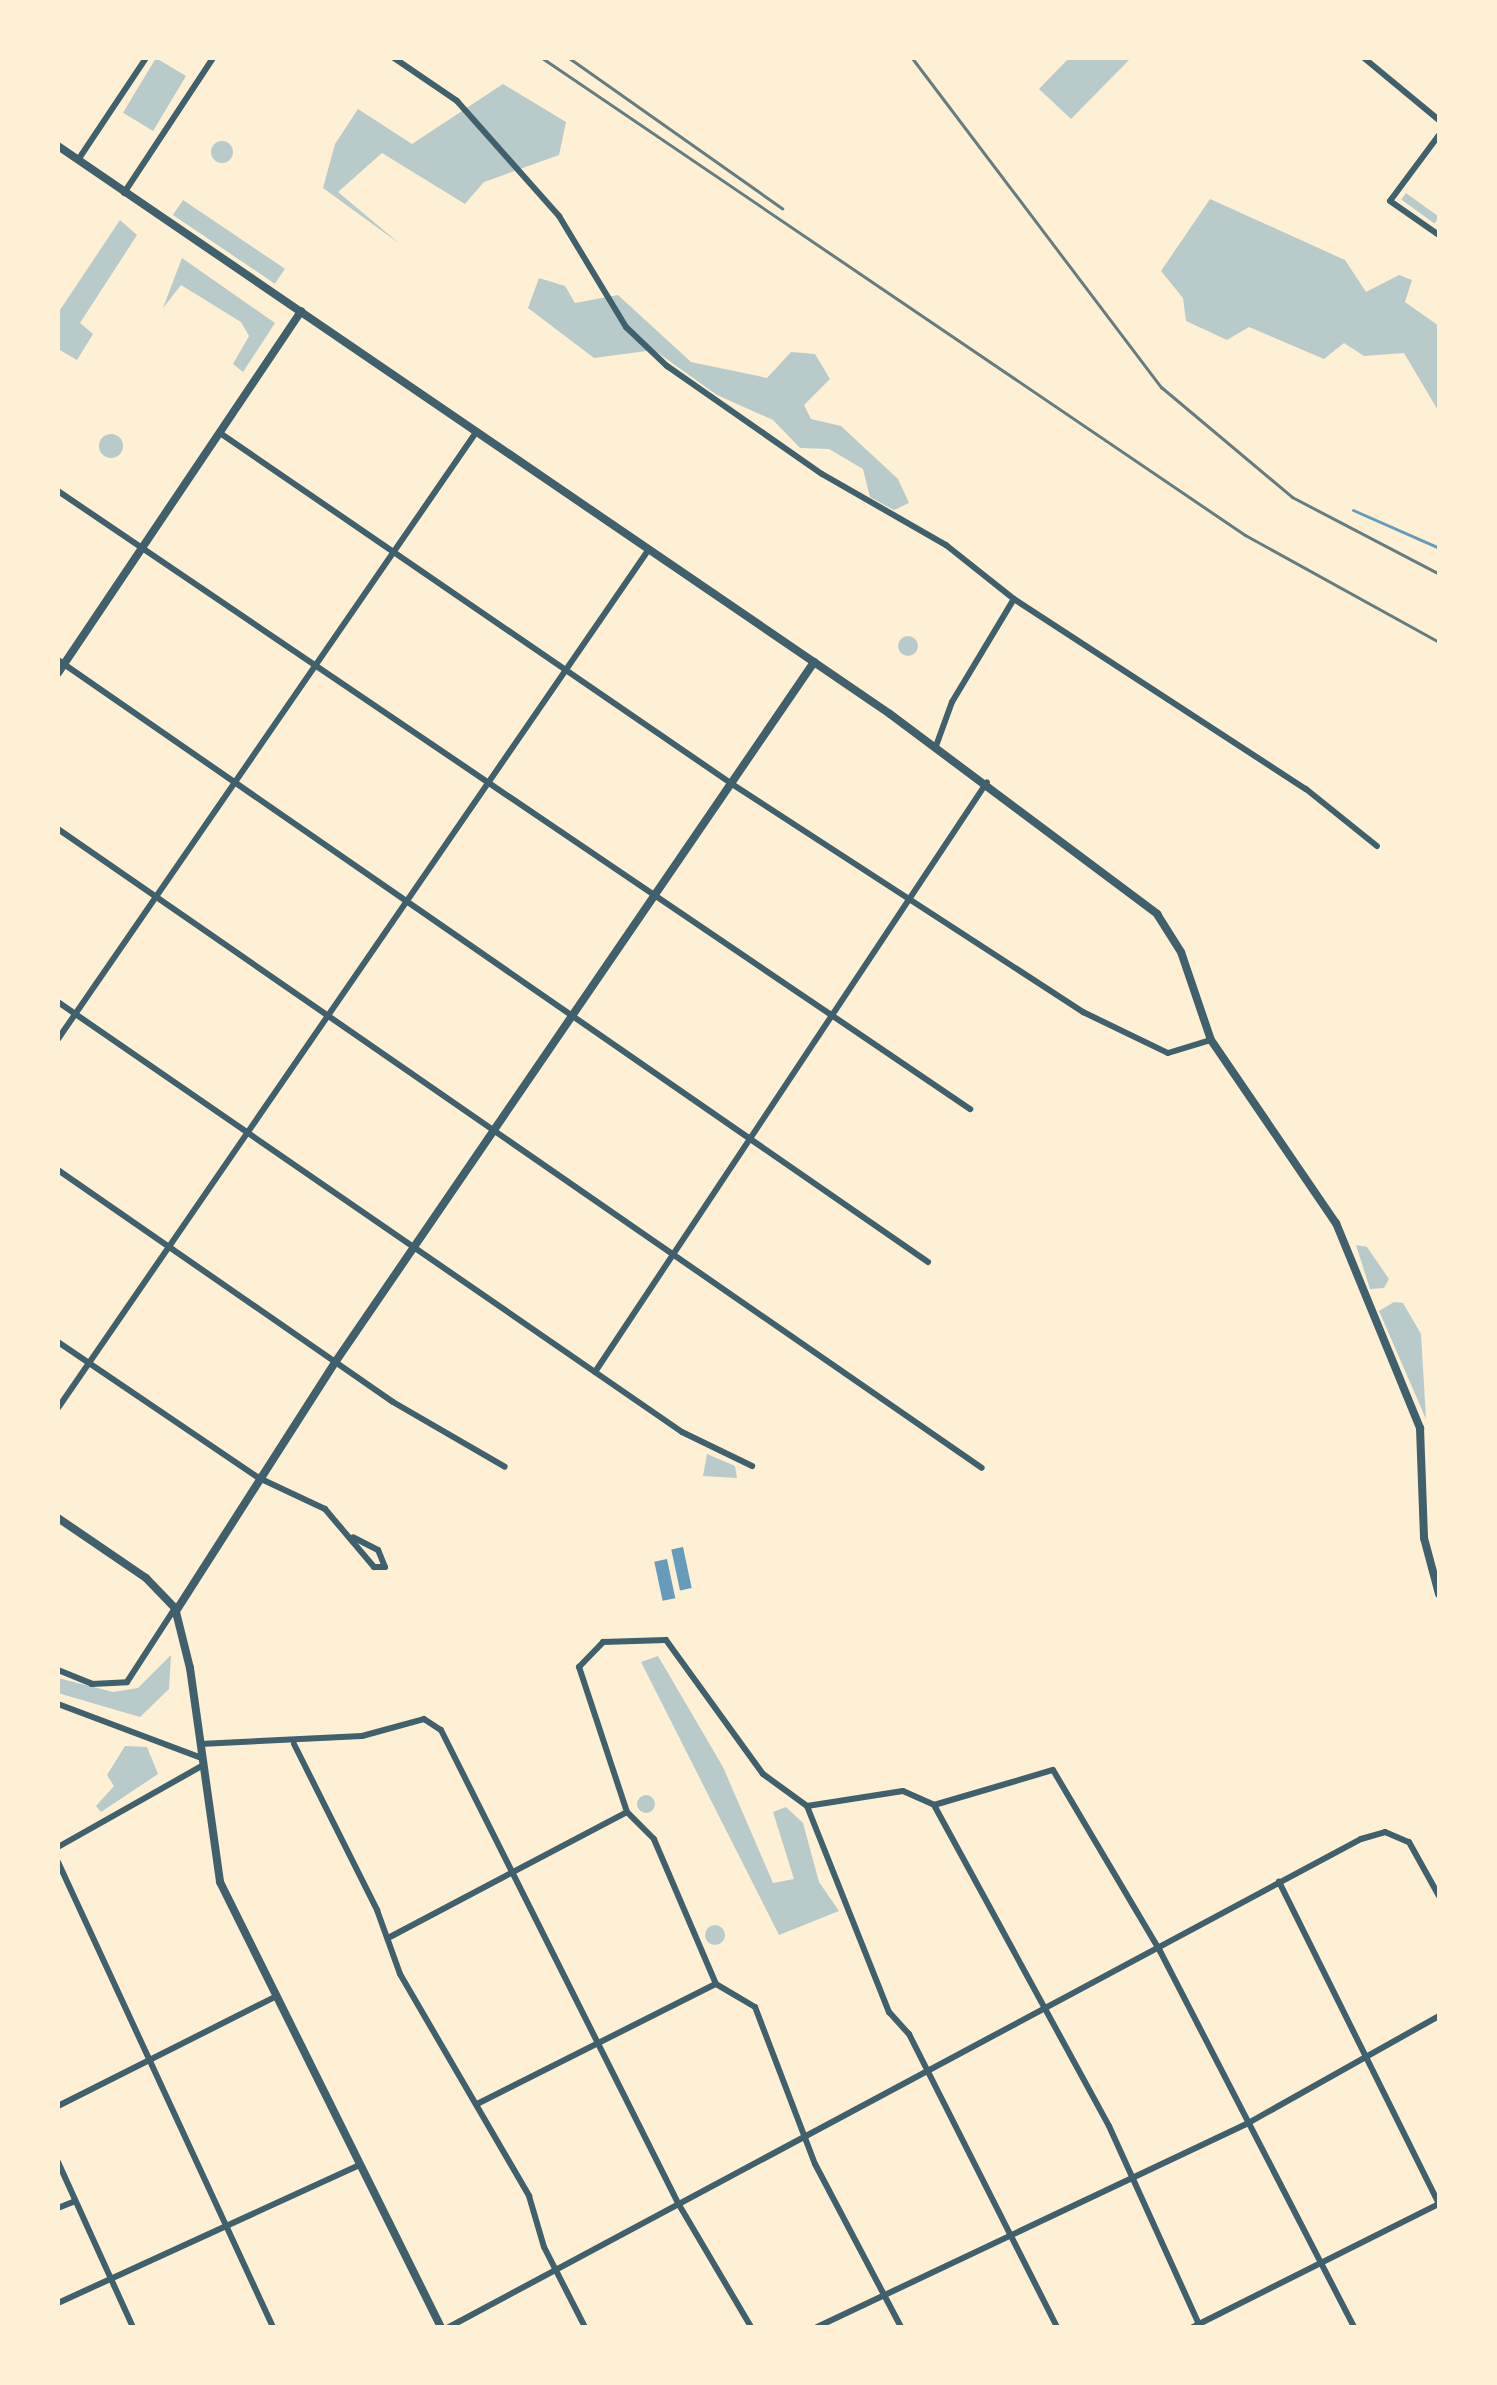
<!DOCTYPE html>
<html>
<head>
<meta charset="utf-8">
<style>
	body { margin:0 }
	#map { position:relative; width:1497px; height:2385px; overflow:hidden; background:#fdf0d5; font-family:Georgia,serif }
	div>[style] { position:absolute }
	.green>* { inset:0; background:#b9caca; transform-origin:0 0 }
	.round { border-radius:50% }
	.water>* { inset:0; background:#669bbc; transform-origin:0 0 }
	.stream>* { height:3px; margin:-1.5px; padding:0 1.5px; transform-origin:1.5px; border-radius:1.5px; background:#669bbc }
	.minor>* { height:6px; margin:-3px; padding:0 3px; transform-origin:3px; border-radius:3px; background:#3f606c }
	.tertiary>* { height:8px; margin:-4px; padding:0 4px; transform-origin:4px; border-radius:4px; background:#3f606c }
	.rail>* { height:3px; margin:-1.5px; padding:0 1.5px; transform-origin:1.5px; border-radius:1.5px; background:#657d81 }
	span { translate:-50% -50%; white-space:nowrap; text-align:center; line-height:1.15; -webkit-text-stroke:6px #fdf0d5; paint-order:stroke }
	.frame { position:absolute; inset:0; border:60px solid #fdf0d5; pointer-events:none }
</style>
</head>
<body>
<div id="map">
	<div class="green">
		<i style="left:156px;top:58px;width:35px;height:64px;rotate:31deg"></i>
		<i style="clip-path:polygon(1069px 58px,1131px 58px,1071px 119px,1039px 89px)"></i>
		<i style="clip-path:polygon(503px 84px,566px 122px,559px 155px,484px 182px,465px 204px,382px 153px,338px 192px,400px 244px,323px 188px,335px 144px,358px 109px,412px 144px)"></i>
		<i class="round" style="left:211px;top:141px;width:22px;height:22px"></i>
		<i style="left:1406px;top:193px;width:41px;height:8px;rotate:36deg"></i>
		<i style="clip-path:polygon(1210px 199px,1345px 260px,1366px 292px,1399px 275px,1412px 280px,1405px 302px,1439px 326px,1439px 412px,1404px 353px,1364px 356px,1344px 343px,1324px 359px,1249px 327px,1227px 340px,1186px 321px,1183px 298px,1161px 271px)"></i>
		<i style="left:183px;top:200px;width:123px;height:18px;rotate:34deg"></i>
		<i style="clip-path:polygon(120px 220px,137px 235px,80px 323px,93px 334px,77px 360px,58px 349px,58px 313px)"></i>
		<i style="clip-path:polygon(182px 258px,275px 323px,243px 372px,233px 364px,249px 336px,241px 322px,181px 285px,163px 308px)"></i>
		<i style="clip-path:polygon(539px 278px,565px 286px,575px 303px,618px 295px,691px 362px,767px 378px,791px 352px,815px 354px,830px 379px,804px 405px,811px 419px,841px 426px,898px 479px,909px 503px,894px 510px,870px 497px,863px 469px,829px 449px,800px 448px,773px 420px,717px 395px,654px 350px,594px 358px,528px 308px)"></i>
		<i class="round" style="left:99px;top:434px;width:24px;height:24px"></i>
		<i class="round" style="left:898px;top:636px;width:20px;height:20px"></i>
		<i style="clip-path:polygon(1356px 1245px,1367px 1247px,1389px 1279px,1384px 1288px,1370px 1289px)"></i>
		<i style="clip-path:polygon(1394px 1302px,1403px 1303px,1421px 1334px,1426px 1419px,1379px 1311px)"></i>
		<i style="clip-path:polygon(707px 1454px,735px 1466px,737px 1478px,703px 1476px)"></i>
		<i style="clip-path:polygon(171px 1655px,169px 1689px,140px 1717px,58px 1693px,58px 1678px,113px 1692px,138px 1688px)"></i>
		<i style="clip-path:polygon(658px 1656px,723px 1767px,773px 1883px,794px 1879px,773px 1812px,786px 1807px,803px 1823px,819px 1882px,839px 1911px,779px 1935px,641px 1662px)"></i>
		<i style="clip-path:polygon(125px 1746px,147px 1747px,158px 1774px,101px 1812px,96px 1806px,114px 1786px,107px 1775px)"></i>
		<i class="round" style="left:637px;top:1795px;width:18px;height:18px"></i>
		<i class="round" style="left:705px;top:1925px;width:20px;height:20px"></i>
	</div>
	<div class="water">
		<i style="left:683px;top:1547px;width:42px;height:12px;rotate:78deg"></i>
		<i style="left:667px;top:1559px;width:40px;height:13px;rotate:78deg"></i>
	</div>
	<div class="stream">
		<i style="left:1353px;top:510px;width:94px;rotate:23.8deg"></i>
	</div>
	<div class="minor">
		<i style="left:394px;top:58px;width:76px;rotate:34.3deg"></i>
		<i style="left:457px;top:101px;width:154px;rotate:48.4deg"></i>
		<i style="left:559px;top:216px;width:130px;rotate:58.9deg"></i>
		<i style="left:626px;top:327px;width:57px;rotate:43.6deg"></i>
		<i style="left:667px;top:366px;width:189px;rotate:34.9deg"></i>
		<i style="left:822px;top:474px;width:143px;rotate:29.8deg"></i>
		<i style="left:946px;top:545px;width:87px;rotate:38.5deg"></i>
		<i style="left:1014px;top:599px;width:348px;rotate:33.1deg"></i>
		<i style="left:1306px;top:789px;width:91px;rotate:38.8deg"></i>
		<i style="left:1364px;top:58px;width:97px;rotate:39.6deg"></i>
		<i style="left:1439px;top:135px;width:82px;rotate:126.6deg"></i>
		<i style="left:1390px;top:201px;width:60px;rotate:34.8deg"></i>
		<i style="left:78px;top:160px;width:123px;rotate:-56.3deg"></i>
		<i style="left:124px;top:193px;width:162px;rotate:-56.6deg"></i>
		<i style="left:220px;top:433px;width:621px;rotate:34.43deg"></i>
		<i style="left:732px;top:784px;width:419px;rotate:33deg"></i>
		<i style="left:1083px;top:1012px;width:94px;rotate:25.8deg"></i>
		<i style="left:1168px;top:1053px;width:45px;rotate:-16.8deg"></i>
		<i style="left:58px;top:491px;width:1102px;rotate:34.12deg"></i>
		<i style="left:58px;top:660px;width:1058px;rotate:34.68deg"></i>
		<i style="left:936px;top:746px;width:47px;rotate:-70deg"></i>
		<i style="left:952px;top:702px;width:120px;rotate:-59deg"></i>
		<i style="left:58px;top:829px;width:1123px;rotate:34.67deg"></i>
		<i style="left:58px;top:1002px;width:758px;rotate:34.57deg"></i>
		<i style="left:682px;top:1432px;width:78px;rotate:25.9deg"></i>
		<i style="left:58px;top:1039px;width:738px;rotate:-55.43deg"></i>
		<i style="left:58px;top:1170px;width:407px;rotate:34.7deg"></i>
		<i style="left:393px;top:1402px;width:129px;rotate:30.1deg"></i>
		<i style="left:58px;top:1342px;width:243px;rotate:34.1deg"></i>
		<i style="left:259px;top:1478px;width:73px;rotate:25.2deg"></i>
		<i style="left:325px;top:1509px;width:76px;rotate:49.8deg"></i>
		<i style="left:374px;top:1567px;width:11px"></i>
		<i style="left:385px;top:1567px;width:18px;rotate:-112deg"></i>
		<i style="left:378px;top:1550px;width:28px;rotate:-153deg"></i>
		<i style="left:595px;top:1372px;width:708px;rotate:-56.4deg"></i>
		<i style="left:58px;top:1408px;width:1043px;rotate:-55.47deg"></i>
		<i style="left:58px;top:1670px;width:37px;rotate:22deg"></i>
		<i style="left:92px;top:1684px;width:35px;rotate:-3deg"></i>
		<i style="left:127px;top:1682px;width:88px;rotate:-57deg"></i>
		<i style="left:58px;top:1704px;width:151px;rotate:20.6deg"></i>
		<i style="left:200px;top:1744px;width:162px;rotate:-2.8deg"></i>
		<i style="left:362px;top:1736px;width:64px;rotate:-15.3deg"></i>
		<i style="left:424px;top:1719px;width:20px;rotate:33deg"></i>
		<i style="left:441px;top:1730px;width:529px;rotate:63.39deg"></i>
		<i style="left:678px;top:2203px;width:144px;rotate:59.5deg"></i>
		<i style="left:294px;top:1744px;width:186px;rotate:63.4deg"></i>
		<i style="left:377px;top:1910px;width:68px;rotate:70.2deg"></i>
		<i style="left:400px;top:1974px;width:257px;rotate:59.8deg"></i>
		<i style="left:529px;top:2196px;width:53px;rotate:73.6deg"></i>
		<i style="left:544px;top:2247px;width:90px;rotate:62.9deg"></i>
		<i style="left:934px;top:1805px;width:366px;rotate:61.4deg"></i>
		<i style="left:1109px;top:2126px;width:221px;rotate:65.6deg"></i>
		<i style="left:807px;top:1806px;width:97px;rotate:-8.9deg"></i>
		<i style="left:903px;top:1791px;width:34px;rotate:24deg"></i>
		<i style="left:934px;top:1805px;width:124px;rotate:-16.4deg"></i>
		<i style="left:1053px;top:1770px;width:210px;rotate:59.4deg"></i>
		<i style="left:1160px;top:1951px;width:423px;rotate:62.7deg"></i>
		<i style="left:58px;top:1847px;width:163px;rotate:-29.4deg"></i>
		<i style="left:58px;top:1862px;width:512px;rotate:65.19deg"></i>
		<i style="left:388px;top:1938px;width:270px;rotate:-27.8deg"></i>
		<i style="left:477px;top:2104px;width:267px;rotate:-26.7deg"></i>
		<i style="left:58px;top:2106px;width:243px;rotate:-26.7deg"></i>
		<i style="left:58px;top:2162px;width:181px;rotate:65.6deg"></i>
		<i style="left:58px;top:2208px;width:18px;rotate:-22deg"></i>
		<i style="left:58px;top:2303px;width:331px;rotate:-24.6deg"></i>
		<i style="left:449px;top:2327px;width:1034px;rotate:-28.15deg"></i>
		<i style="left:1361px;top:1839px;width:25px;rotate:-16deg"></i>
		<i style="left:1385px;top:1832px;width:26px;rotate:23deg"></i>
		<i style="left:1409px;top:1842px;width:62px;rotate:60.9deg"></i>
		<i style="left:817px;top:2327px;width:479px;rotate:-25.3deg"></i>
		<i style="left:1250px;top:2122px;width:217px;rotate:-29.3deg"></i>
		<i style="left:901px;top:2327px;width:184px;rotate:-117.8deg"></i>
		<i style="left:815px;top:2164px;width:168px;rotate:-110.9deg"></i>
		<i style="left:755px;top:2007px;width:45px;rotate:-149.5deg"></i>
		<i style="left:716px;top:1984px;width:158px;rotate:-113.2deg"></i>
		<i style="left:654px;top:1839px;width:38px;rotate:-135deg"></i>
		<i style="left:627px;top:1812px;width:153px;rotate:-108.3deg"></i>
		<i style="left:579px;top:1667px;width:35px;rotate:-46deg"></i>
		<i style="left:603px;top:1642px;width:63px;rotate:-1.8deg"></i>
		<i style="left:666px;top:1640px;width:165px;rotate:54.1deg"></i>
		<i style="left:763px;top:1774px;width:54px;rotate:36deg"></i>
		<i style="left:807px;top:1806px;width:222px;rotate:68.3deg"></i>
		<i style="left:889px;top:2012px;width:30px;rotate:48deg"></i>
		<i style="left:909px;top:2034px;width:328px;rotate:63.2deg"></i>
		<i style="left:1193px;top:2327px;width:275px;rotate:-26.6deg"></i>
		<i style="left:1439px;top:2204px;width:360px;rotate:-116.4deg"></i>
	</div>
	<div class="tertiary">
		<i style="left:58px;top:146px;width:1007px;rotate:34.32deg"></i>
		<i style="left:890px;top:714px;width:334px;rotate:36.8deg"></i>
		<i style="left:1157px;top:914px;width:45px;rotate:57.7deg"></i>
		<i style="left:1181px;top:952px;width:93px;rotate:71.2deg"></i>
		<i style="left:1211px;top:1040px;width:222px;rotate:55.7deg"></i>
		<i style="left:1336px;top:1223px;width:222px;rotate:67.7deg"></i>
		<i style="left:1420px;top:1428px;width:110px;rotate:87.9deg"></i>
		<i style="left:1424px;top:1538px;width:58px;rotate:75deg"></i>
		<i style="left:58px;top:673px;width:436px;rotate:-56.1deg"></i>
		<i style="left:58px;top:1518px;width:107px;rotate:34.3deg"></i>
		<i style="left:146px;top:1578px;width:42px;rotate:46deg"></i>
		<i style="left:175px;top:1608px;width:62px;rotate:76deg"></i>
		<i style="left:190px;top:1668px;width:216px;rotate:82deg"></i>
		<i style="left:220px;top:1882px;width:497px;rotate:63.6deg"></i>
		<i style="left:176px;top:1611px;width:297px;rotate:-57.4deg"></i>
		<i style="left:336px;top:1361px;width:847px;rotate:-55.63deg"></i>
	</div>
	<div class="rail">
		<i style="left:542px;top:58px;width:850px;rotate:34.16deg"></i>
		<i style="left:1245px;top:535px;width:222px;rotate:28.9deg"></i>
		<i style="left:569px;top:58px;width:261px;rotate:35.2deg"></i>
		<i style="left:912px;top:58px;width:413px;rotate:52.9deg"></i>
		<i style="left:1161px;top:387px;width:171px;rotate:40deg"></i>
		<i style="left:1292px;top:497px;width:166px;rotate:27.6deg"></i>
	</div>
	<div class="frame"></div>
</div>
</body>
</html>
